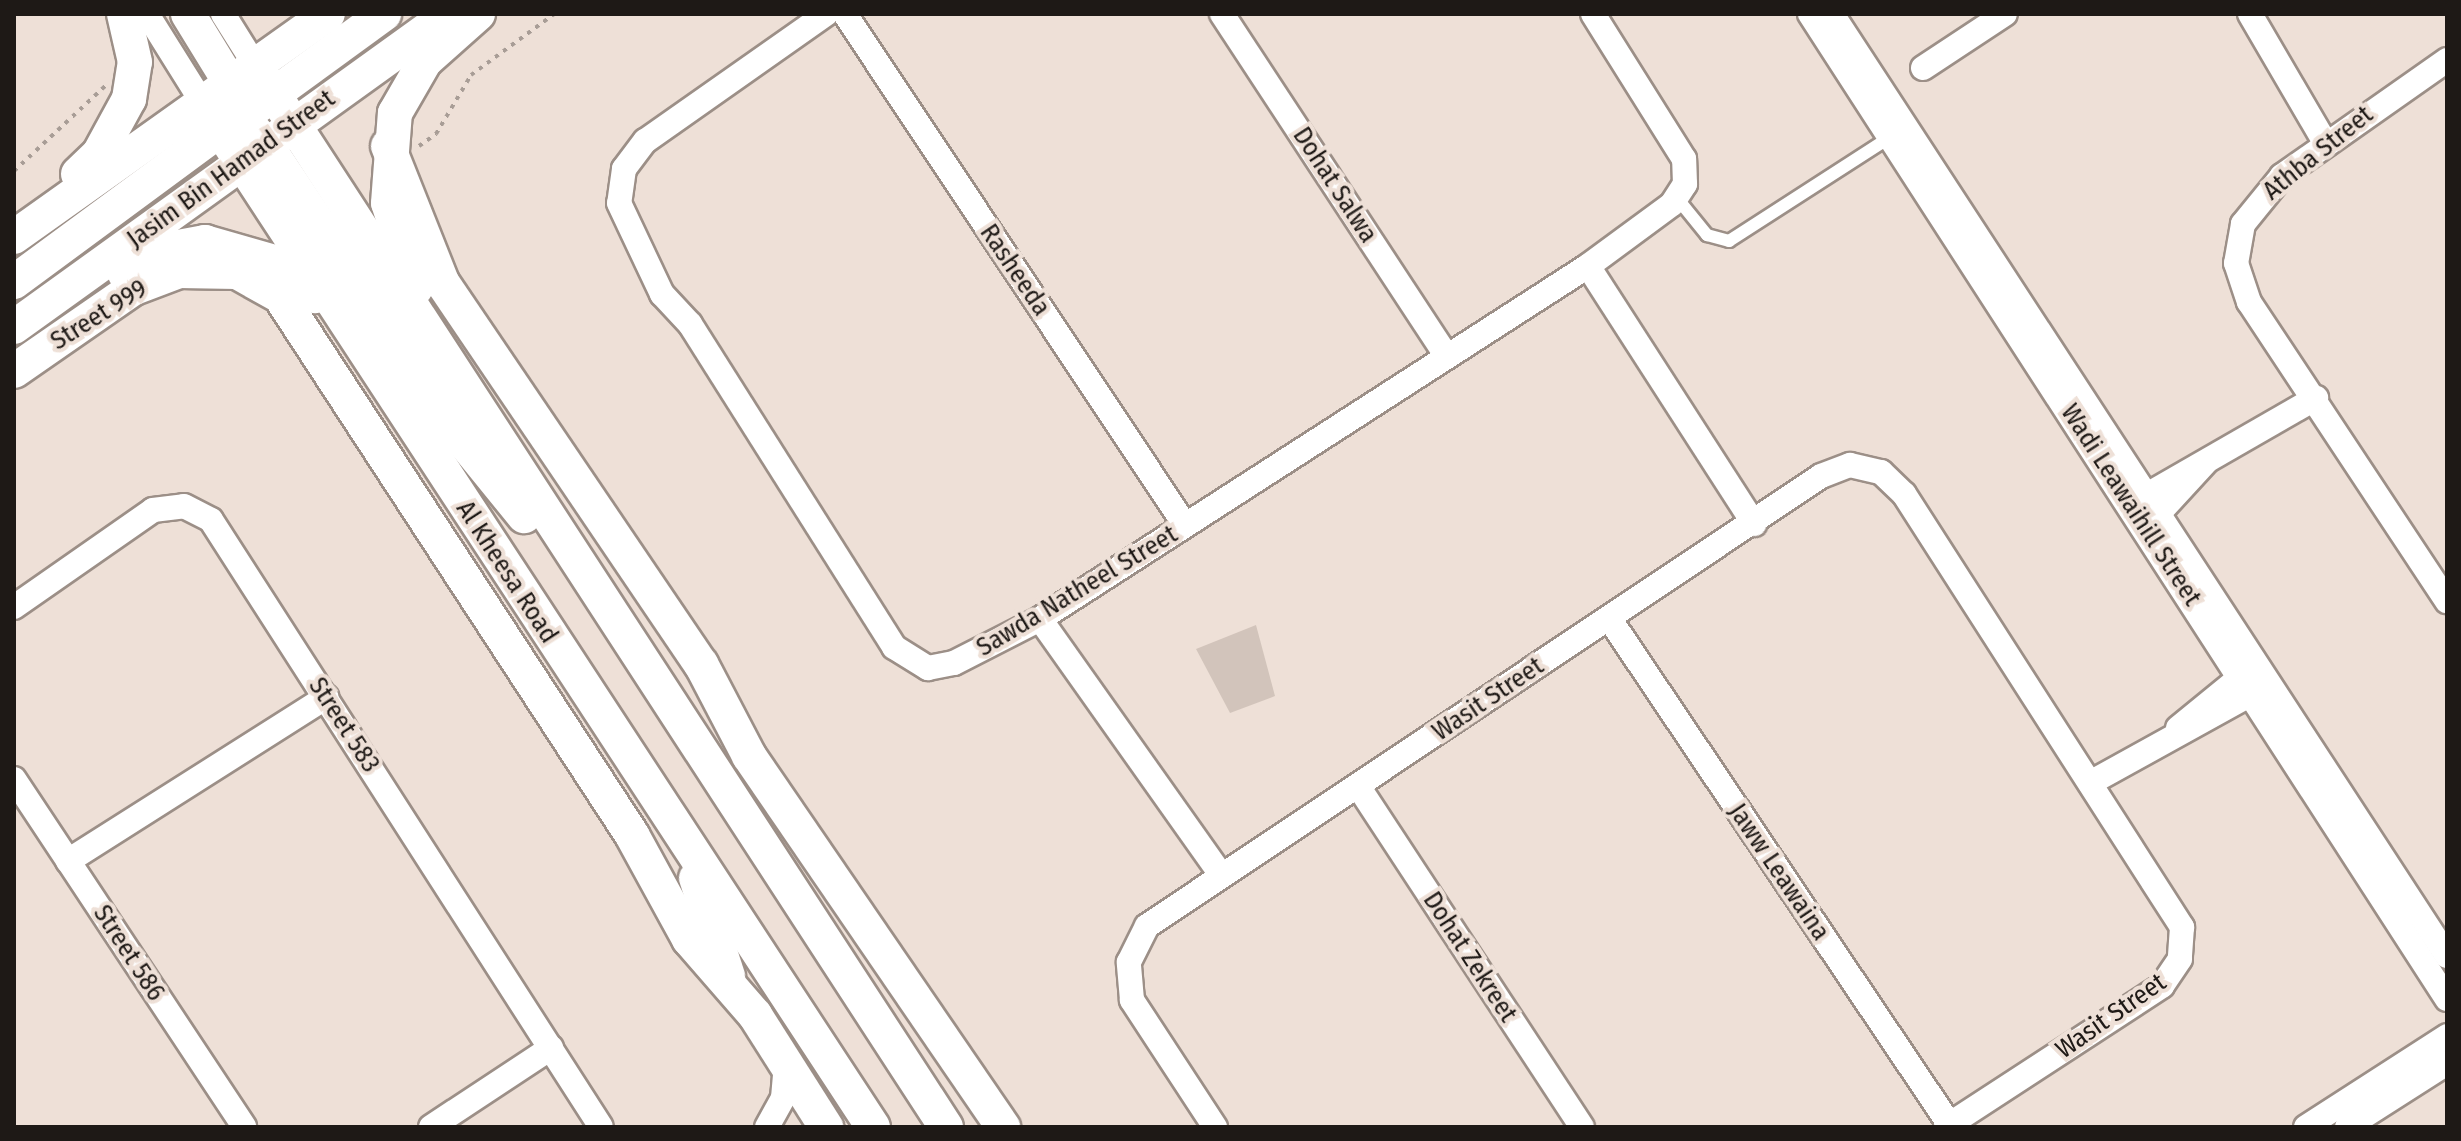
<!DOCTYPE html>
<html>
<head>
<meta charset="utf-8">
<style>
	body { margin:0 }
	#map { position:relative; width:2461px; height:1141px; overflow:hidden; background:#eee0d7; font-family:"Fira Sans Condensed",sans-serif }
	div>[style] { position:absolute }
	.building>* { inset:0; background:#d2c4bb }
	.path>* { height:4px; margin-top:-2px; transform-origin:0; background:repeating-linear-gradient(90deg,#a89d96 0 4px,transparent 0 10px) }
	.roads { filter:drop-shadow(2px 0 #9c8f87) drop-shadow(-2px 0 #9c8f87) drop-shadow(0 2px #9c8f87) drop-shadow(0 -2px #9c8f87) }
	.lane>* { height:12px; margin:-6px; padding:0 6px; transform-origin:6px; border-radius:6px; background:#fff }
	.street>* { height:24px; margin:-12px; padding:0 12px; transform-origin:12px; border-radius:12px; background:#fff }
	.secondary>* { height:34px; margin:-17px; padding:0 17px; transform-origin:17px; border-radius:17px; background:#fff }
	span { translate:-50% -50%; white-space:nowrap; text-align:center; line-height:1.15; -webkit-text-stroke:8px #eee0d7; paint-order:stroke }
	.street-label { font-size:26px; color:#1e1916 }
	.frame { position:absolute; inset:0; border:16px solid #1e1916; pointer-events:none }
</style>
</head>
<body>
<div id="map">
	<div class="building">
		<i style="clip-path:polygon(1256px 625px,1275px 696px,1230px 713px,1196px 649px)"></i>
	</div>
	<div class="path">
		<i style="left:419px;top:146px;width:21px;rotate:-35deg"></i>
		<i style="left:436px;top:134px;width:69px;rotate:-59.3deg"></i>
		<i style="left:471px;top:75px;width:103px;rotate:-36.3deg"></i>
		<i style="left:14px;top:171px;width:125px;rotate:-43deg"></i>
	</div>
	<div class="roads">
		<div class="lane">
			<i style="left:1677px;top:198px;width:48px;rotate:51deg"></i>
			<i style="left:1707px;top:235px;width:23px;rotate:15deg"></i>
			<i style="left:1729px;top:241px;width:194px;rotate:-32.8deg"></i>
		</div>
		<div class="street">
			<i style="left:147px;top:14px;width:104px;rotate:58deg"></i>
			<i style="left:223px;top:14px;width:60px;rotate:57.9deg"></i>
			<i style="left:826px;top:14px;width:221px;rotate:144.9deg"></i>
			<i style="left:645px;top:141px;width:35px;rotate:127deg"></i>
			<i style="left:624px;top:169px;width:34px;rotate:98deg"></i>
			<i style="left:619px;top:203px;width:101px;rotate:64.7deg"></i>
			<i style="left:662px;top:294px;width:41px;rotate:47deg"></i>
			<i style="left:690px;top:324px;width:382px;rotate:57.7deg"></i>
			<i style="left:894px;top:647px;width:40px;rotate:32deg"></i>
			<i style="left:928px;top:668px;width:26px;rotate:-11deg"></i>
			<i style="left:954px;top:663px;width:97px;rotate:-27.1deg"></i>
			<i style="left:1040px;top:619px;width:652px;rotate:-32.79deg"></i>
			<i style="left:1588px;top:266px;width:104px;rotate:-36.4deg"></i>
			<i style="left:1672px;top:204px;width:24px;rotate:-57deg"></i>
			<i style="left:1685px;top:184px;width:25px;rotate:-92deg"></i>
			<i style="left:1684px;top:159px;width:171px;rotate:-122.1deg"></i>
			<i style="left:845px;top:14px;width:614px;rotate:56.36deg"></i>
			<i style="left:1222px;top:14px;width:409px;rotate:56.7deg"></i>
			<i style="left:1810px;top:14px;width:1173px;rotate:57.11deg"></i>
			<i style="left:1832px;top:14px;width:1125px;rotate:56.86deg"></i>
			<i style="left:2250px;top:14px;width:151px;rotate:59.7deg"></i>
			<i style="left:2447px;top:60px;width:202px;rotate:144.9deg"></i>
			<i style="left:2282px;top:176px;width:62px;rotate:129.1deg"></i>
			<i style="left:2243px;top:224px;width:40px;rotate:100deg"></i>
			<i style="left:2236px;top:263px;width:41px;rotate:71.6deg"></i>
			<i style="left:2249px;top:302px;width:359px;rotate:56.5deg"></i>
			<i style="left:1923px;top:68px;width:98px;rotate:-33.4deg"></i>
			<i style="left:1588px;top:266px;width:307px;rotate:57.2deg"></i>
			<i style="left:2135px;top:502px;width:209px;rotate:-29.9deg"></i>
			<i style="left:2149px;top:524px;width:84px;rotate:-47.4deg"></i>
			<i style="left:14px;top:607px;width:169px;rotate:-34.9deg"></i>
			<i style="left:153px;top:510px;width:31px;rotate:-7deg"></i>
			<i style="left:184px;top:506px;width:30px;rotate:27deg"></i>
			<i style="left:211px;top:520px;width:721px;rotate:57.28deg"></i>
			<i style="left:1609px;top:618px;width:611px;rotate:56.08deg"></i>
			<i style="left:1040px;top:619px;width:311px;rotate:54.7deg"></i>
			<i style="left:2178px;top:728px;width:98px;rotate:-39.2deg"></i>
			<i style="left:14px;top:779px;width:417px;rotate:56.5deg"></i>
			<i style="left:2090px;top:783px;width:201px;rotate:-28.9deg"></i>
			<i style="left:1358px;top:786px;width:408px;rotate:56.7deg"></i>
			<i style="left:68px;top:861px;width:306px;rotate:-32.4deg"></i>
			<i style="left:431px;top:1127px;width:144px;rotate:-33.4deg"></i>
			<i style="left:767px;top:1127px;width:33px;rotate:-61deg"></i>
			<i style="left:783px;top:1098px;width:35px;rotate:-85deg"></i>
			<i style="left:1215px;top:1127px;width:152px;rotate:-123.2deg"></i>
			<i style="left:1132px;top:1000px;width:38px;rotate:-95deg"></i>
			<i style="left:1129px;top:962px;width:40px;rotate:-63.4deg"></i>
			<i style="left:1147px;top:926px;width:810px;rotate:-33.73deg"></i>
			<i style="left:1821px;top:476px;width:31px;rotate:-21deg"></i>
			<i style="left:1850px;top:465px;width:32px;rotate:13deg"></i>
			<i style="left:1881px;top:472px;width:32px;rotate:44deg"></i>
			<i style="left:1904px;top:494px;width:515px;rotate:57.3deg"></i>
			<i style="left:2182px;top:927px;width:32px;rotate:94deg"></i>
			<i style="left:2180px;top:959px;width:32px;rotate:124deg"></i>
			<i style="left:2162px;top:986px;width:258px;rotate:146.9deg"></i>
			<i style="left:2306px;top:1127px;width:168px;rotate:-32.8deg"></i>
			<i style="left:2347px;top:1127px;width:119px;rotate:-32.6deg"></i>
		</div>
		<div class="secondary">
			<i style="left:188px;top:14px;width:103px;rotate:58.5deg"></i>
			<i style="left:255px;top:65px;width:1267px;rotate:56.95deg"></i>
			<i style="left:202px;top:102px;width:1225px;rotate:56.79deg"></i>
			<i style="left:202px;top:102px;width:37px;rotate:16deg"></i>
			<i style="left:238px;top:112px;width:41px;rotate:48.9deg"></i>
			<i style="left:265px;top:143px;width:358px;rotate:56.4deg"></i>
			<i style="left:463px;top:441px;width:97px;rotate:50.9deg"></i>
			<i style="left:255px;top:108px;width:160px;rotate:-36.1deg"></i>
			<i style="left:388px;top:146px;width:146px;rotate:68.3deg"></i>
			<i style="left:442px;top:282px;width:462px;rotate:55.9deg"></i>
			<i style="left:701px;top:664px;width:104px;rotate:62.4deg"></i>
			<i style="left:749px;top:756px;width:450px;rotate:55.6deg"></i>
			<i style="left:78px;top:174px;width:29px;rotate:-44deg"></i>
			<i style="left:99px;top:154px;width:63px;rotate:-61.4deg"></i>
			<i style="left:129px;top:99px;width:37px;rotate:-81deg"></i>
			<i style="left:135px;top:62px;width:49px;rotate:-102.9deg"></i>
			<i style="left:14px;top:237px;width:385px;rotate:-35.4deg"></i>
			<i style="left:125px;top:274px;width:39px;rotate:-36deg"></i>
			<i style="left:157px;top:251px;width:49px;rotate:-10.6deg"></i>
			<i style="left:205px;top:242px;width:79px;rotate:16.1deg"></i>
			<i style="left:281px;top:264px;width:47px;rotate:43.3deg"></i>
			<i style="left:14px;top:282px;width:280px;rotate:-36.4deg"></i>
			<i style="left:416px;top:288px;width:89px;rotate:-108.2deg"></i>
			<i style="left:388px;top:203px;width:90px;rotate:-85.6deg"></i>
			<i style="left:395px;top:113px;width:60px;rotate:-60deg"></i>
			<i style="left:425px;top:61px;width:71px;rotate:-41.6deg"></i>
			<i style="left:14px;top:327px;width:536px;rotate:-35.74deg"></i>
			<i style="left:14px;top:371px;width:146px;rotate:-34.7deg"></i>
			<i style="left:134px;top:288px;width:48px;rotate:-20.7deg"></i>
			<i style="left:179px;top:271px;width:58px;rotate:1deg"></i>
			<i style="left:237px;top:272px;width:49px;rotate:29.2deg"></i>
			<i style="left:280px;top:296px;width:644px;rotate:56.85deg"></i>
			<i style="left:632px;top:835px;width:119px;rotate:61.3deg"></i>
			<i style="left:689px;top:939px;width:101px;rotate:49deg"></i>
			<i style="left:755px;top:1015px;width:133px;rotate:57.6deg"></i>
			<i style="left:696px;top:878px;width:103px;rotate:71.9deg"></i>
		</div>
	</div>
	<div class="street-label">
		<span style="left:2318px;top:153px;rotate:-39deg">Athba Street</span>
		<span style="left:231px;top:169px;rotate:-36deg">Jasim Bin Hamad Street</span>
		<span style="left:1335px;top:185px;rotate:57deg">Dohat Salwa</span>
		<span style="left:1015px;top:270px;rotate:56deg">Rasheeda</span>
		<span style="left:99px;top:315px;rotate:-32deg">Street 999</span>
		<span style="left:2131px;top:505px;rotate:57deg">Wadi Leawaihill Street</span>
		<span style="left:507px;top:572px;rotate:57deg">Al Kheesa Road</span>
		<span style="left:1077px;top:591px;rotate:-31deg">Sawda Natheel Street</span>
		<span style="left:1488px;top:699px;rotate:-34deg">Wasit Street</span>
		<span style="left:344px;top:725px;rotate:57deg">Street 583</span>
		<span style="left:1779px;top:872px;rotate:56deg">Jaww Leawaina</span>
		<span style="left:129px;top:953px;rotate:57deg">Street 586</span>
		<span style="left:1470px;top:957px;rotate:57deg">Dohat Zekreet</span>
		<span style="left:2111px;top:1016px;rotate:-35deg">Wasit Street</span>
	</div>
	<div class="frame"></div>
</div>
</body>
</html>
